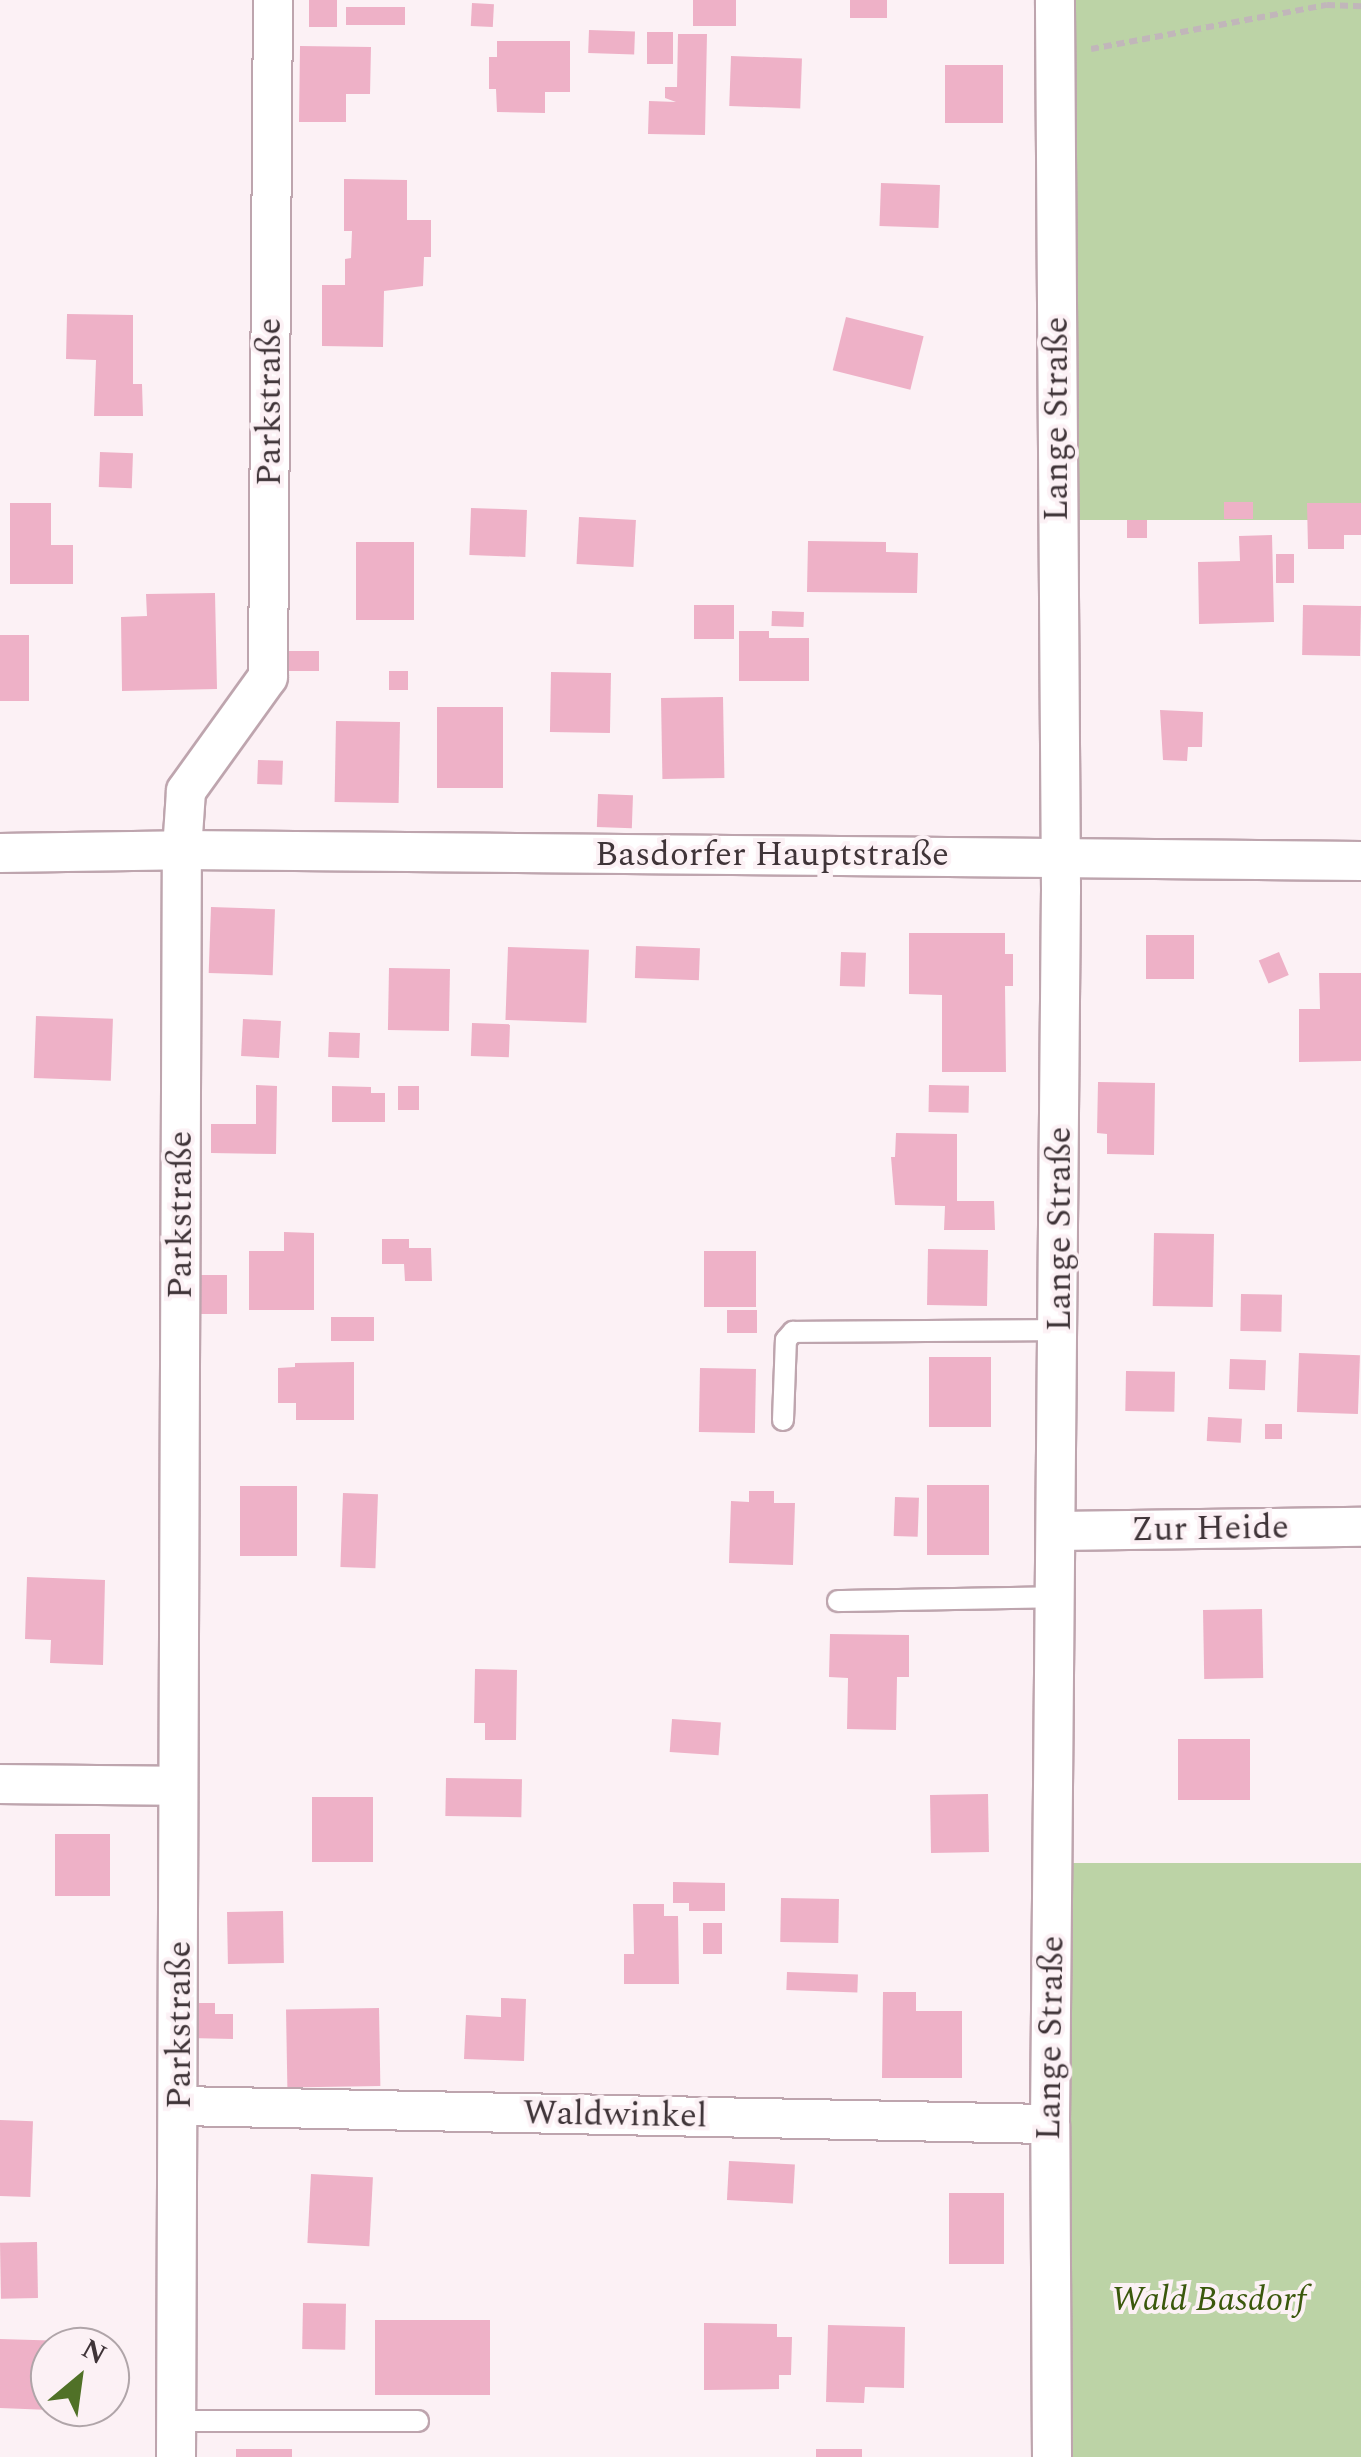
<!DOCTYPE html>
<html>
<head>
<meta charset="utf-8">
<style>
	body { margin:0 }
	#map { position:relative; width:1361px; height:2457px; overflow:hidden; background:#fcf1f5; font-family:Spectral,serif }
	div>[style] { position:absolute }
	.green>* { inset:0; background:#bcd3a6; transform-origin:0 0 }
	.building>* { inset:0; background:#eeb1c7; transform-origin:0 0 }
	.path>* { height:6px; margin-top:-3px; transform-origin:0; background:repeating-linear-gradient(90deg,#c1b6ba 0 8px,transparent 0 13px) }
	.roads { filter:drop-shadow(2px 0 #bea5ae) drop-shadow(-2px 0 #bea5ae) drop-shadow(0 2px #bea5ae) drop-shadow(0 -2px #bea5ae) }
	.lane>* { height:20px; margin:-10px; padding:0 10px; transform-origin:10px; border-radius:10px; background:#fff }
	.street>* { height:38px; margin:-19px; padding:0 19px; transform-origin:19px; border-radius:19px; background:#fff }
	span { translate:-50% -50%; white-space:nowrap; text-align:center; line-height:1.15; -webkit-text-stroke:8px #fcf1f5; paint-order:stroke }
	.street-label { font-size:35px; color:#3f3438 }
	.park-label { font-size:35px; color:#3a580c; font-style:italic }
	.north { position:absolute; left:30px; top:2327px; width:100px; height:100px; box-sizing:border-box; background:#fcf1f5; border:2px solid #b0a5a9; border-radius:50%; rotate:29deg; font-size:28px; font-weight:700; line-height:40px; text-align:center; color:#3f3438 }
	.north::after { content:''; display:block; margin:auto; width:35px; height:45px; background:#507127; clip-path:polygon(50% 0,100% 100%,50% 72%,0 100%) }
</style>
</head>
<body>
<div id="map">
	<div class="green">
		<i style="left:1046px;top:0;width:315px;height:520px"></i>
		<i style="left:1361px;top:1863px;width:594px;height:299px;rotate:90deg"></i>
	</div>
	<div class="building">
		<i style="left:309px;top:0;width:28px;height:27px"></i>
		<i style="left:693px;top:0;width:43px;height:26px"></i>
		<i style="left:850px;top:0;width:37px;height:18px"></i>
		<i style="left:472px;top:3px;width:22px;height:23px;rotate:3deg"></i>
		<i style="left:346px;top:7px;width:59px;height:18px"></i>
		<i style="left:589px;top:30px;width:46px;height:23px;rotate:2deg"></i>
		<i style="left:647px;top:32px;width:26px;height:32px"></i>
		<i style="clip-path:polygon(678px 34px,707px 34px,705px 135px,648px 134px,649px 101px,676px 102px,665px 98px,665px 87px,677px 87px)"></i>
		<i style="clip-path:polygon(497px 41px,570px 41px,570px 92px,545px 92px,545px 113px,497px 112px,496px 89px,489px 89px,489px 57px,497px 57px)"></i>
		<i style="clip-path:polygon(300px 46px,371px 47px,370px 94px,346px 94px,346px 122px,299px 122px)"></i>
		<i style="left:731px;top:56px;width:71px;height:50px;rotate:2deg"></i>
		<i style="left:945px;top:65px;width:58px;height:58px"></i>
		<i style="clip-path:polygon(344px 179px,407px 180px,407px 220px,431px 220px,431px 257px,424px 257px,423px 286px,384px 291px,383px 347px,322px 346px,322px 285px,345px 285px,345px 259px,351px 258px,352px 231px,344px 231px)"></i>
		<i style="left:881px;top:183px;width:59px;height:43px;rotate:2deg"></i>
		<i style="clip-path:polygon(67px 314px,133px 315px,133px 384px,142px 384px,143px 416px,94px 416px,96px 360px,66px 359px)"></i>
		<i style="left:846px;top:317px;width:80px;height:55px;rotate:14deg"></i>
		<i style="left:100px;top:452px;width:33px;height:35px;rotate:2deg"></i>
		<i style="left:1224px;top:502px;width:29px;height:17px"></i>
		<i style="clip-path:polygon(10px 503px,51px 503px,51px 545px,73px 545px,73px 584px,10px 584px)"></i>
		<i style="clip-path:polygon(1307px 503px,1361px 503px,1361px 535px,1344px 535px,1344px 549px,1308px 549px)"></i>
		<i style="left:471px;top:508px;width:56px;height:47px;rotate:2deg"></i>
		<i style="left:579px;top:517px;width:57px;height:47px;rotate:3deg"></i>
		<i style="left:1127px;top:520px;width:20px;height:18px"></i>
		<i style="clip-path:polygon(1272px 535px,1274px 622px,1199px 624px,1198px 562px,1240px 561px,1239px 536px)"></i>
		<i style="clip-path:polygon(808px 541px,886px 542px,886px 552px,918px 553px,917px 593px,807px 592px)"></i>
		<i style="left:356px;top:542px;width:58px;height:78px"></i>
		<i style="left:1276px;top:554px;width:18px;height:29px"></i>
		<i style="clip-path:polygon(215px 593px,217px 689px,122px 691px,121px 617px,147px 616px,146px 594px)"></i>
		<i style="left:734px;top:605px;width:34px;height:40px;rotate:90deg"></i>
		<i style="left:1303px;top:605px;width:58px;height:50px;rotate:1deg"></i>
		<i style="left:772px;top:611px;width:32px;height:15px;rotate:2deg"></i>
		<i style="clip-path:polygon(739px 631px,769px 631px,769px 638px,809px 638px,809px 681px,739px 681px)"></i>
		<i style="left:0;top:635px;width:29px;height:66px"></i>
		<i style="left:280px;top:651px;width:39px;height:20px"></i>
		<i style="left:389px;top:671px;width:19px;height:19px"></i>
		<i style="left:551px;top:672px;width:60px;height:60px;rotate:1deg"></i>
		<i style="left:723px;top:697px;width:81px;height:62px;rotate:89deg"></i>
		<i style="left:437px;top:707px;width:66px;height:81px"></i>
		<i style="clip-path:polygon(1160px 710px,1203px 712px,1202px 747px,1188px 747px,1187px 761px,1163px 760px)"></i>
		<i style="left:336px;top:721px;width:64px;height:81px;rotate:1deg"></i>
		<i style="left:258px;top:760px;width:25px;height:24px;rotate:2deg"></i>
		<i style="left:598px;top:794px;width:35px;height:33px;rotate:2deg"></i>
		<i style="left:211px;top:907px;width:64px;height:66px;rotate:2deg"></i>
		<i style="clip-path:polygon(909px 933px,1005px 933px,1005px 954px,1013px 954px,1013px 986px,1005px 986px,1006px 1072px,942px 1072px,942px 995px,909px 994px)"></i>
		<i style="left:1146px;top:935px;width:48px;height:44px"></i>
		<i style="left:636px;top:946px;width:64px;height:32px;rotate:2deg"></i>
		<i style="left:508px;top:947px;width:81px;height:73px;rotate:2deg"></i>
		<i style="left:841px;top:952px;width:25px;height:34px;rotate:2deg"></i>
		<i style="left:1279px;top:952px;width:25px;height:22px;rotate:67deg"></i>
		<i style="left:389px;top:968px;width:61px;height:62px;rotate:1deg"></i>
		<i style="clip-path:polygon(1319px 973px,1361px 973px,1361px 1061px,1299px 1062px,1299px 1009px,1320px 1009px)"></i>
		<i style="left:36px;top:1016px;width:77px;height:62px;rotate:2deg"></i>
		<i style="left:243px;top:1019px;width:38px;height:37px;rotate:3deg"></i>
		<i style="left:472px;top:1023px;width:38px;height:33px;rotate:2deg"></i>
		<i style="left:329px;top:1032px;width:31px;height:25px;rotate:2deg"></i>
		<i style="clip-path:polygon(1098px 1082px,1155px 1083px,1154px 1155px,1107px 1154px,1107px 1134px,1097px 1133px)"></i>
		<i style="clip-path:polygon(256px 1085px,277px 1086px,276px 1154px,211px 1153px,211px 1124px,256px 1124px)"></i>
		<i style="left:929px;top:1085px;width:40px;height:27px;rotate:1deg"></i>
		<i style="clip-path:polygon(332px 1086px,371px 1087px,371px 1093px,385px 1093px,385px 1122px,332px 1122px)"></i>
		<i style="left:398px;top:1086px;width:21px;height:24px"></i>
		<i style="clip-path:polygon(896px 1133px,957px 1134px,957px 1201px,994px 1201px,995px 1230px,944px 1230px,945px 1206px,895px 1205px,891px 1157px,895px 1157px)"></i>
		<i style="clip-path:polygon(284px 1232px,314px 1233px,314px 1310px,249px 1310px,249px 1251px,284px 1251px)"></i>
		<i style="left:1154px;top:1233px;width:60px;height:73px;rotate:1deg"></i>
		<i style="clip-path:polygon(382px 1239px,409px 1239px,409px 1248px,431px 1248px,432px 1281px,405px 1281px,404px 1264px,382px 1264px)"></i>
		<i style="left:928px;top:1249px;width:60px;height:56px;rotate:1deg"></i>
		<i style="left:704px;top:1251px;width:52px;height:56px"></i>
		<i style="left:188px;top:1275px;width:39px;height:39px"></i>
		<i style="left:1241px;top:1294px;width:41px;height:37px;rotate:1deg"></i>
		<i style="left:727px;top:1310px;width:30px;height:23px"></i>
		<i style="left:331px;top:1317px;width:43px;height:24px"></i>
		<i style="left:1299px;top:1353px;width:61px;height:59px;rotate:2deg"></i>
		<i style="left:991px;top:1357px;width:70px;height:62px;rotate:90deg"></i>
		<i style="left:1230px;top:1359px;width:36px;height:30px;rotate:2deg"></i>
		<i style="clip-path:polygon(354px 1362px,354px 1420px,296px 1420px,296px 1403px,278px 1403px,278px 1368px,295px 1367px,295px 1363px)"></i>
		<i style="left:700px;top:1368px;width:56px;height:64px;rotate:1deg"></i>
		<i style="left:1126px;top:1371px;width:49px;height:40px;rotate:1deg"></i>
		<i style="left:1208px;top:1417px;width:34px;height:24px;rotate:3deg"></i>
		<i style="left:1265px;top:1424px;width:17px;height:15px"></i>
		<i style="left:927px;top:1485px;width:62px;height:70px"></i>
		<i style="left:240px;top:1486px;width:57px;height:70px"></i>
		<i style="clip-path:polygon(749px 1491px,774px 1491px,774px 1503px,795px 1503px,793px 1565px,729px 1563px,731px 1501px,749px 1502px)"></i>
		<i style="left:343px;top:1493px;width:35px;height:74px;rotate:2deg"></i>
		<i style="left:895px;top:1497px;width:24px;height:39px;rotate:2deg"></i>
		<i style="clip-path:polygon(27px 1577px,105px 1580px,103px 1665px,50px 1663px,51px 1640px,25px 1639px)"></i>
		<i style="left:1262px;top:1609px;width:69px;height:59px;rotate:89deg"></i>
		<i style="clip-path:polygon(830px 1634px,909px 1635px,909px 1677px,897px 1677px,896px 1730px,847px 1729px,848px 1678px,829px 1677px)"></i>
		<i style="clip-path:polygon(475px 1669px,517px 1670px,516px 1740px,485px 1740px,485px 1723px,474px 1723px)"></i>
		<i style="left:672px;top:1719px;width:49px;height:33px;rotate:4deg"></i>
		<i style="left:1178px;top:1739px;width:72px;height:61px"></i>
		<i style="left:446px;top:1778px;width:76px;height:38px;rotate:1deg"></i>
		<i style="left:988px;top:1794px;width:58px;height:58px;rotate:89deg"></i>
		<i style="left:312px;top:1797px;width:61px;height:65px"></i>
		<i style="left:55px;top:1834px;width:55px;height:62px"></i>
		<i style="clip-path:polygon(673px 1882px,725px 1883px,725px 1911px,689px 1911px,689px 1903px,673px 1903px)"></i>
		<i style="left:781px;top:1898px;width:58px;height:44px;rotate:1deg"></i>
		<i style="clip-path:polygon(633px 1904px,664px 1904px,664px 1916px,678px 1916px,679px 1984px,624px 1984px,624px 1954px,634px 1954px)"></i>
		<i style="left:283px;top:1911px;width:52px;height:56px;rotate:89deg"></i>
		<i style="left:703px;top:1923px;width:19px;height:31px"></i>
		<i style="left:787px;top:1972px;width:71px;height:18px;rotate:2deg"></i>
		<i style="clip-path:polygon(883px 1992px,916px 1992px,916px 2011px,962px 2011px,962px 2078px,882px 2078px)"></i>
		<i style="clip-path:polygon(501px 1998px,526px 1999px,524px 2061px,464px 2059px,466px 2015px,501px 2017px)"></i>
		<i style="clip-path:polygon(189px 2003px,215px 2003px,215px 2014px,233px 2014px,233px 2039px,189px 2038px)"></i>
		<i style="left:379px;top:2008px;width:78px;height:93px;rotate:89deg"></i>
		<i style="left:0;top:2120px;width:33px;height:76px;rotate:2deg"></i>
		<i style="left:729px;top:2161px;width:66px;height:39px;rotate:3deg"></i>
		<i style="left:311px;top:2174px;width:62px;height:69px;rotate:3deg"></i>
		<i style="left:1004px;top:2193px;width:71px;height:55px;rotate:90deg"></i>
		<i style="left:37px;top:2242px;width:56px;height:37px;rotate:89deg"></i>
		<i style="left:303px;top:2303px;width:43px;height:46px;rotate:1deg"></i>
		<i style="left:375px;top:2320px;width:115px;height:75px"></i>
		<i style="clip-path:polygon(704px 2323px,777px 2324px,777px 2337px,792px 2337px,791px 2375px,779px 2375px,779px 2389px,704px 2390px)"></i>
		<i style="clip-path:polygon(828px 2325px,905px 2327px,904px 2388px,865px 2387px,864px 2403px,826px 2402px)"></i>
		<i style="clip-path:polygon(0 2339px,67px 2341px,67px 2347px,50px 2347px,50px 2410px,0 2408px)"></i>
		<i style="left:236px;top:2449px;width:56px;height:8px"></i>
		<i style="left:862px;top:2449px;width:8px;height:46px;rotate:90deg"></i>
	</div>
	<div class="path">
		<i style="left:1091px;top:49px;width:240px;rotate:-10.6deg"></i>
		<i style="left:1327px;top:5px;width:34px;rotate:2deg"></i>
	</div>
	<div class="roads">
		<div class="lane">
			<i style="left:783px;top:1420px;width:80px;rotate:-87.9deg"></i>
			<i style="left:786px;top:1340px;width:11px;rotate:-49deg"></i>
			<i style="left:793px;top:1332px;width:266px;rotate:-0.4deg"></i>
			<i style="left:838px;top:1601px;width:219px;rotate:-1deg"></i>
			<i style="left:176px;top:2421px;width:242px"></i>
		</div>
		<div class="street">
			<i style="left:0;top:853px;width:182px;rotate:-0.9deg"></i>
			<i style="left:182px;top:850px;width:1179px;rotate:0.53deg"></i>
			<i style="left:1058px;top:1531px;width:303px;rotate:-0.8deg"></i>
			<i style="left:0;top:1784px;width:178px;rotate:0.6deg"></i>
			<i style="left:180px;top:2106px;width:870px;rotate:1.19deg"></i>
			<i style="left:176px;top:2457px;width:1607px;rotate:-89.79deg"></i>
			<i style="left:182px;top:850px;width:59px;rotate:-86.1deg"></i>
			<i style="left:186px;top:791px;width:140px;rotate:-54.3deg"></i>
			<i style="left:268px;top:677px;width:677px;rotate:-89.58deg"></i>
			<i style="left:1052px;top:2457px;width:333px;rotate:-90.3deg"></i>
			<i style="left:1050px;top:2124px;width:1234px;rotate:-89.49deg"></i>
			<i style="left:1061px;top:890px;width:890px;rotate:-90.39deg"></i>
		</div>
	</div>
	<div class="street-label">
		<span style="left:270px;top:402px;rotate:-90deg">Parkstraße</span>
		<span style="left:1057px;top:419px;rotate:-90deg">Lange Straße</span>
		<span style="left:772px;top:855px">Basdorfer Hauptstraße</span>
		<span style="left:181px;top:1215px;rotate:-90deg">Parkstraße</span>
		<span style="left:1060px;top:1229px;rotate:-90deg">Lange Straße</span>
		<span style="left:1210px;top:1529px;rotate:-1deg">Zur Heide</span>
		<span style="left:180px;top:2025px;rotate:-90deg">Parkstraße</span>
		<span style="left:1051px;top:2038px;rotate:-89deg">Lange Straße</span>
		<span style="left:615px;top:2115px;rotate:1deg">Waldwinkel</span>
	</div>
	<div class="park-label">
		<span style="left:1209px;top:2300px">Wald Basdorf</span>
	</div>
	<div class="north">N</div>
</div>
</body>
</html>
